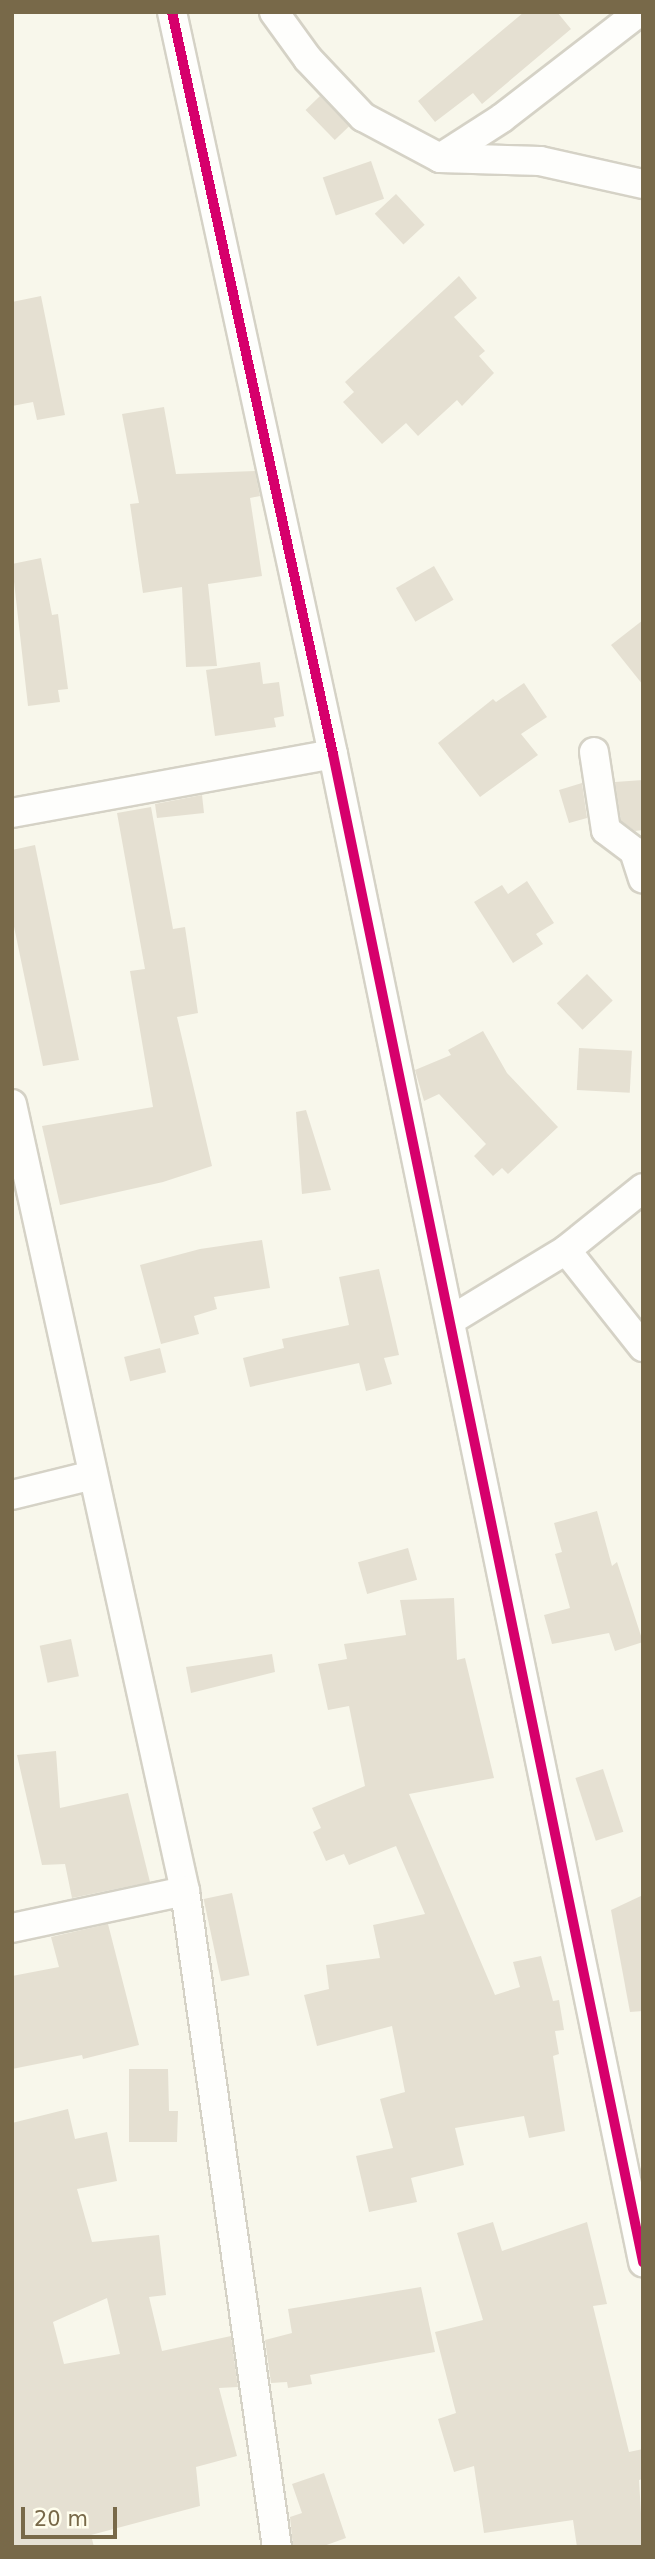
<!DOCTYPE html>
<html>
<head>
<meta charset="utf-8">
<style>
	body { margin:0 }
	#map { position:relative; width:655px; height:2559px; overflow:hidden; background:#f8f7eb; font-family:"DejaVu Sans",sans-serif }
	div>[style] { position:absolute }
	.building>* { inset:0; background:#e5e0d2; transform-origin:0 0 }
	.roads { filter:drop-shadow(2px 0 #d5d2c6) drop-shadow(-2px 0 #d5d2c6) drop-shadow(0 2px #d5d2c6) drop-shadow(0 -2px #d5d2c6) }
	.minor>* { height:28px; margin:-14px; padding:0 14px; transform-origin:14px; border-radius:14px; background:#fefefc }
	.cycleway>* { height:10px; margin:-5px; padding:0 5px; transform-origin:5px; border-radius:5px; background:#d6006c }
	span { translate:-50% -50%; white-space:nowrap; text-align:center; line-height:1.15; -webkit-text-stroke:7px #fffeed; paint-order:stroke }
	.frame { position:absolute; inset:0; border:14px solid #786949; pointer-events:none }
	.scale { position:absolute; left:21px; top:2507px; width:96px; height:32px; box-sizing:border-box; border:4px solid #786949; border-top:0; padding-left:9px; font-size:21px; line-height:24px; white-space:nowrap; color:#786949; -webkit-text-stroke:5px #fffeed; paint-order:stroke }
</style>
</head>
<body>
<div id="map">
	<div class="building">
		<i style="clip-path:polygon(524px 12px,557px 12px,571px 29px,482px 104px,473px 93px,435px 122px,418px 101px)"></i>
		<i style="left:320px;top:96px;width:42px;height:20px;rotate:46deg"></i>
		<i style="left:371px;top:161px;width:40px;height:51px;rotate:71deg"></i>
		<i style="left:396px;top:194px;width:42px;height:29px;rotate:47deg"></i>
		<i style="clip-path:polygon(459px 276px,477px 298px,454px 317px,485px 351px,479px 356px,494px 373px,462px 406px,457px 400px,418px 436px,406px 423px,382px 444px,343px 402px,354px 392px,345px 382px)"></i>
		<i style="clip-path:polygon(41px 296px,65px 415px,37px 420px,33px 402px,12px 406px,12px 302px)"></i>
		<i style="clip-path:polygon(164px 407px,176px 474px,255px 471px,260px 496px,250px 498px,262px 576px,208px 584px,217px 666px,186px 667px,182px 587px,143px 593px,130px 504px,139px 503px,122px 414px)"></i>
		<i style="clip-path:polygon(41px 558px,52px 615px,58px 614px,68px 689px,58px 690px,60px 702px,28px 706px,12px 564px)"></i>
		<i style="left:434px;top:566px;width:39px;height:44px;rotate:60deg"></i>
		<i style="clip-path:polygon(643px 620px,643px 685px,611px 645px)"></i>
		<i style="clip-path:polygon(260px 662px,263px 684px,279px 682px,284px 716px,274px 718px,276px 727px,215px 736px,206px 670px)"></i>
		<i style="clip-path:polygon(524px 683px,547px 717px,521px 734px,538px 755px,480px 797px,438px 743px,493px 699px,496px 702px)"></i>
		<i style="clip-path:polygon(643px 780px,643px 830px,635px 831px,621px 821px,615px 782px)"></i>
		<i style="clip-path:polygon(582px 783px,587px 818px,569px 823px,559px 790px)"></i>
		<i style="clip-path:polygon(202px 795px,204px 813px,157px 818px,155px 804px)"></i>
		<i style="clip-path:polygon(151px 807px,173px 929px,185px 927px,198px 1013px,177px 1017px,212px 1166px,163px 1182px,60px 1205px,42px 1126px,153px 1107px,130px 971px,145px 969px,117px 813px)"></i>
		<i style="clip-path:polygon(35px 845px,79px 1060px,43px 1066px,12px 917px,12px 850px)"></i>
		<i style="clip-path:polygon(527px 881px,554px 923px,536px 934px,543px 944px,513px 963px,474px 902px,502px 885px,508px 894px)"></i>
		<i style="left:587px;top:974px;width:37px;height:42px;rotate:46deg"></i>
		<i style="clip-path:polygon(483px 1031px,507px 1073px,558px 1127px,508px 1174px,502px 1168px,493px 1176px,474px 1156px,486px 1144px,439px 1094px,424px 1101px,415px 1070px,451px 1055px,448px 1050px)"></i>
		<i style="left:579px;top:1048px;width:53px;height:42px;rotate:3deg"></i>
		<i style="clip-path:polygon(306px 1110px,331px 1190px,302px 1194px,296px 1112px)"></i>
		<i style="clip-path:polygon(262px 1240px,270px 1288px,214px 1297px,217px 1309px,194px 1316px,199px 1334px,161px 1344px,140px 1265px,200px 1249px)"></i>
		<i style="clip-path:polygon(379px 1269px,399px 1355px,384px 1358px,392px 1384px,366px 1391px,359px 1363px,250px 1387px,243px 1358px,284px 1348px,282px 1339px,349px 1325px,339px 1277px)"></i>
		<i style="left:160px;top:1348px;width:25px;height:37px;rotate:76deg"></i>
		<i style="clip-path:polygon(597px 1511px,612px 1566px,617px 1562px,643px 1642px,615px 1651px,609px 1633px,552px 1644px,544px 1615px,570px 1608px,555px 1554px,562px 1552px,554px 1523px)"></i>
		<i style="left:408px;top:1548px;width:33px;height:52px;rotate:74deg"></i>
		<i style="clip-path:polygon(454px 1598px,457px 1660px,465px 1658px,494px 1778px,409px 1794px,495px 1995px,520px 1987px,513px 1962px,541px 1956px,553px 2001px,559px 2000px,564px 2030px,555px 2031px,559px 2054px,553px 2056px,565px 2131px,529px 2138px,524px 2116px,455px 2128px,464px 2165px,411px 2178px,417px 2202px,369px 2212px,356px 2156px,393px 2148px,380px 2099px,405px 2092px,392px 2026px,317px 2046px,304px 1995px,329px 1989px,326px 1965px,380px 1958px,373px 1925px,425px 1914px,396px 1846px,349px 1865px,344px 1854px,326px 1861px,313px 1832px,321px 1828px,312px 1808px,365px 1786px,349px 1706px,328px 1710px,318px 1664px,347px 1659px,344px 1644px,406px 1635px,400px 1600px)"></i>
		<i style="left:71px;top:1639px;width:38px;height:32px;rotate:78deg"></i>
		<i style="clip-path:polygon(272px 1654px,275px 1672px,191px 1693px,186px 1667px)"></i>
		<i style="clip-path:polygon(56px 1751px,60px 1808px,128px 1793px,150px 1882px,72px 1898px,65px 1864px,42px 1865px,17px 1755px)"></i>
		<i style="left:603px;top:1769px;width:66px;height:29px;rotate:72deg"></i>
		<i style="left:232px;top:1893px;width:84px;height:29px;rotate:78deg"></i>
		<i style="clip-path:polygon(643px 1895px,643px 2011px,630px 2012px,611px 1910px)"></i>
		<i style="clip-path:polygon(108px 1924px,139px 2045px,83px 2059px,82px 2055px,12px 2069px,12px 1976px,59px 1967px,51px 1937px)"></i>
		<i style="clip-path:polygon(129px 2069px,168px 2069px,169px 2111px,178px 2111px,177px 2142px,129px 2142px)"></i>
		<i style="clip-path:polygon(evenodd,68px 2109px,75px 2139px,107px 2132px,117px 2181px,77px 2189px,92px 2242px,159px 2235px,166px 2295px,149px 2297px,162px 2351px,231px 2336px,238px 2387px,219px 2388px,237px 2456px,196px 2467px,200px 2506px,91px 2535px,94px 2547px,12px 2547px,12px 2123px,68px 2109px,107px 2298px,120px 2354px,64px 2364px,53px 2322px,107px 2298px)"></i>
		<i style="clip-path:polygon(493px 2222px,502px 2251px,587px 2222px,607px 2304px,593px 2306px,629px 2452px,643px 2449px,643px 2479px,639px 2480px,643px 2547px,577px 2547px,573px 2520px,484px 2533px,474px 2466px,454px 2472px,438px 2419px,456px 2413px,435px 2332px,483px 2320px,457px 2233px)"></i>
		<i style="clip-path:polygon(421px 2287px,435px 2352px,310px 2375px,312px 2384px,288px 2388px,287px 2382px,271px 2383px,265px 2340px,292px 2333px,288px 2309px)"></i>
		<i style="clip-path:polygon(324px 2473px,346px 2538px,321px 2547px,293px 2547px,290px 2517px,302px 2513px,292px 2484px)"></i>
	</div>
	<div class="roads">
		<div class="minor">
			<i style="left:172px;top:12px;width:759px;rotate:77.76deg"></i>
			<i style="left:333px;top:754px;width:1540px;rotate:78.38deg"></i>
			<i style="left:274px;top:12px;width:58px;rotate:54.1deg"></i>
			<i style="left:308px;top:59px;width:80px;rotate:46.5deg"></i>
			<i style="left:363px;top:117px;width:87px;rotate:28deg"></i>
			<i style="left:440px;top:158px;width:74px;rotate:-32.8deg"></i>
			<i style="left:502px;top:118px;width:173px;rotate:-37.7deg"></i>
			<i style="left:440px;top:158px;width:100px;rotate:1.7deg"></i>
			<i style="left:540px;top:161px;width:106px;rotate:12.6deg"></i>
			<i style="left:594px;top:752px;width:79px;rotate:81.3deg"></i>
			<i style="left:606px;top:830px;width:35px;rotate:37deg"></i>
			<i style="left:634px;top:851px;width:29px;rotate:72deg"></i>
			<i style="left:12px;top:813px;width:326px;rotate:-10.4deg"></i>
			<i style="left:12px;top:1104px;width:806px;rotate:77.6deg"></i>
			<i style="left:185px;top:1891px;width:662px;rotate:82.02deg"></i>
			<i style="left:566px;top:1250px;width:124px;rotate:51.6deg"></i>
			<i style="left:451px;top:1320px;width:135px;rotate:-31.3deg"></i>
			<i style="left:566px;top:1250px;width:99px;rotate:-38.8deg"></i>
			<i style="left:12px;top:1495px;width:83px;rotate:-13.9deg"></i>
			<i style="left:12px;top:1928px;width:177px;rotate:-12.1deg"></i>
		</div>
	</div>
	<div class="cycleway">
		<i style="left:172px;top:12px;width:759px;rotate:77.76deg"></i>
		<i style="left:333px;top:754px;width:1540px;rotate:78.38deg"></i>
	</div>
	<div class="frame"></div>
	<div class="scale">20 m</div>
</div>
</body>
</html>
